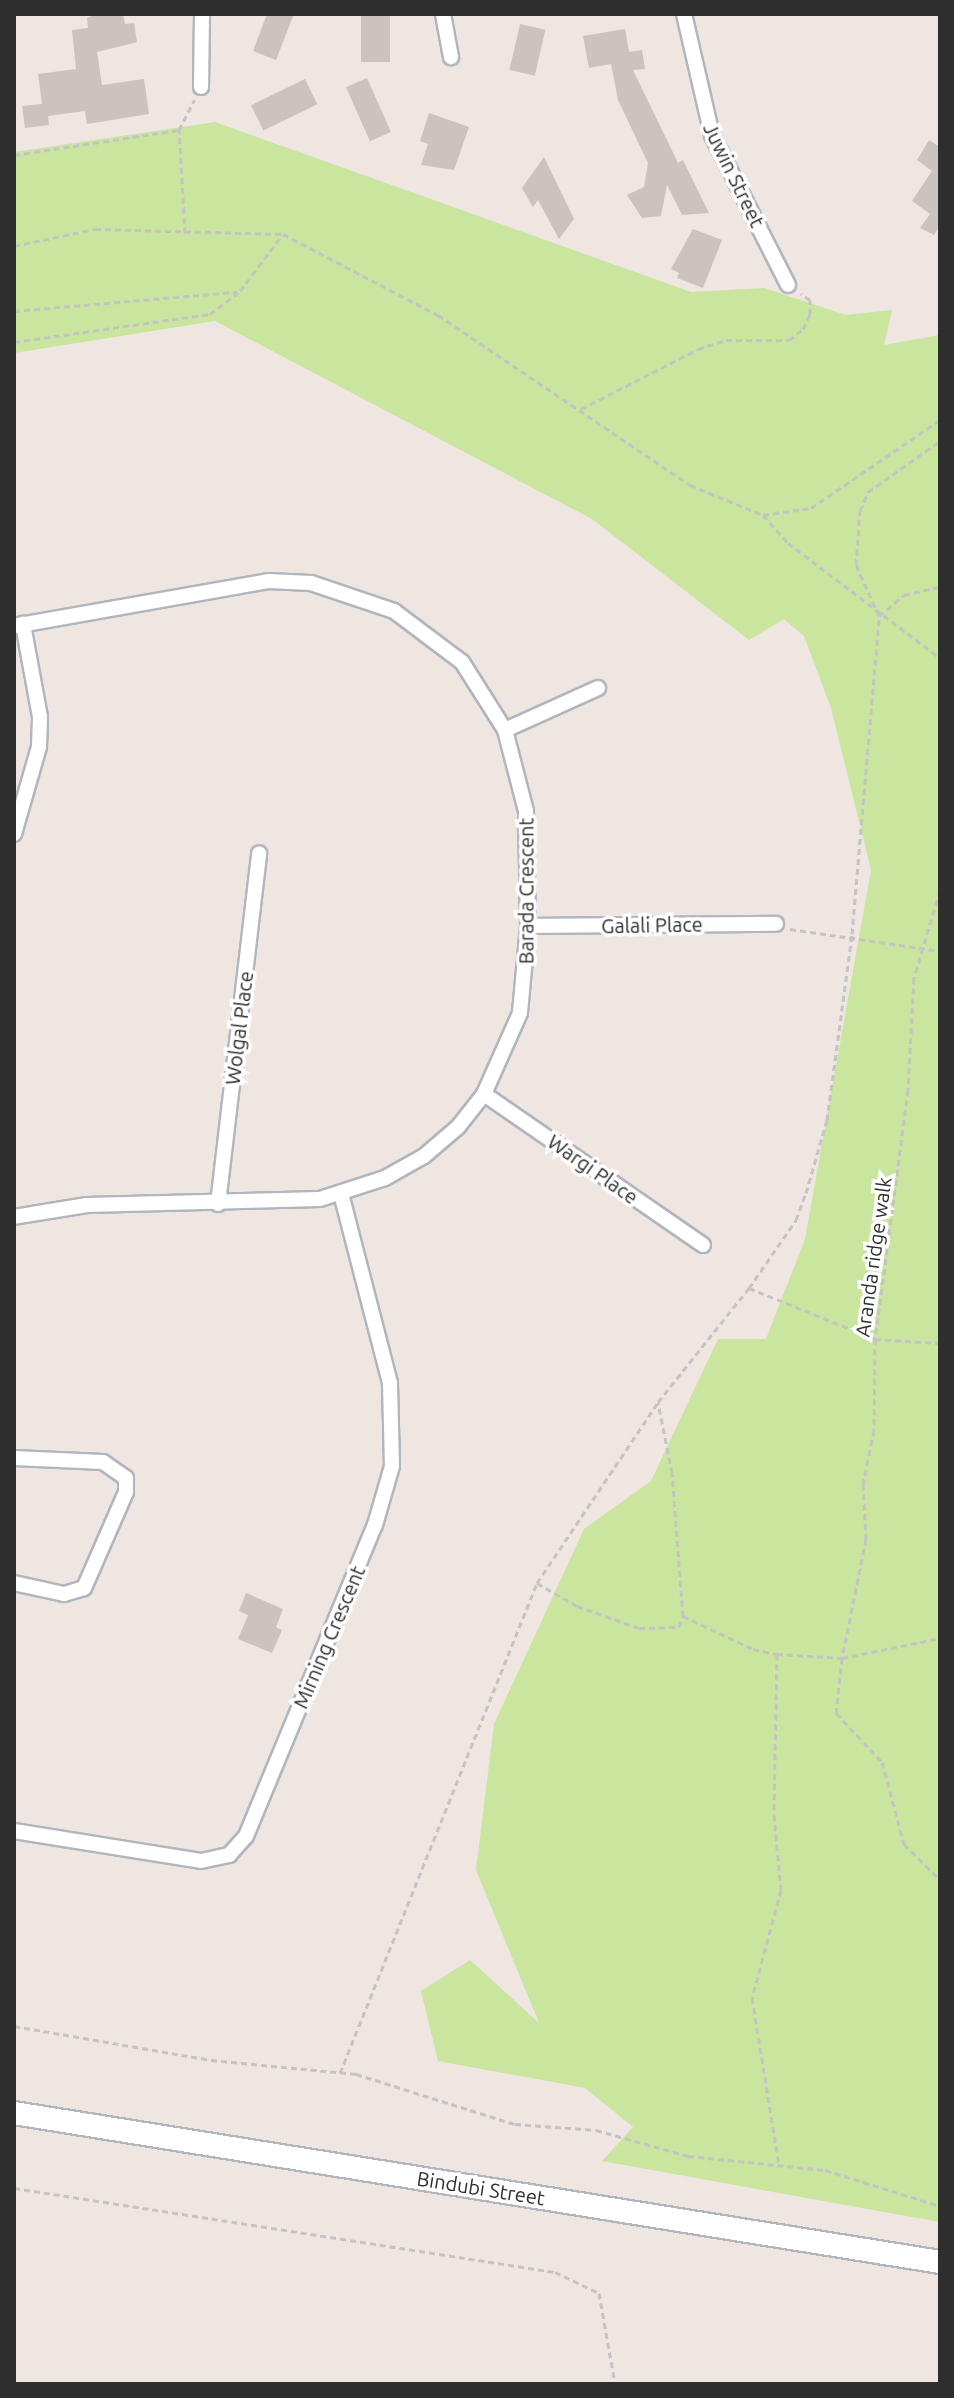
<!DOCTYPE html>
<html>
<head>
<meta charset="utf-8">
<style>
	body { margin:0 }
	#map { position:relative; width:954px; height:2398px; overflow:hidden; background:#efe5e1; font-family:Ubuntu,sans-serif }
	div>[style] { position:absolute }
	.green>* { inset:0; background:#c9e59e }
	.building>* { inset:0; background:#cbc3bf; transform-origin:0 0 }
	.path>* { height:3px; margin-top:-1.5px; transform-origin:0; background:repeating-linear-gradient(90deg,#c4c4c4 0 6px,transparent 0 10px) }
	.roads { filter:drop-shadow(2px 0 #b1b6be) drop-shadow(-2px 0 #b1b6be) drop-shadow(0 2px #b1b6be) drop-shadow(0 -2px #b1b6be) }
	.minor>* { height:14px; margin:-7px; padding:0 7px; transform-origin:7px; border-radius:7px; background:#fff }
	.secondary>* { height:22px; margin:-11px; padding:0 11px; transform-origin:11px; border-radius:11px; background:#fff }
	span { translate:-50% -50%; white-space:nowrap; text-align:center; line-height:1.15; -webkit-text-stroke:7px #fff; paint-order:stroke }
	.street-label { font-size:20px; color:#2e2e2e }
	.frame { position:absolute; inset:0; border:16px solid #2e2e2e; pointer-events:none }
</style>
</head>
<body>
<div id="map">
	<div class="green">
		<i style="clip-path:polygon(215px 122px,691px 292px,764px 288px,846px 315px,892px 310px,884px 345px,940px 335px,940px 2222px,602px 2161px,633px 2127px,585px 2088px,438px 2061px,421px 1991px,470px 1960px,539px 2023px,476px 1870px,494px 1724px,584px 1529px,651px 1481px,718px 1339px,766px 1339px,805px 1239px,871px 870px,831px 708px,804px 636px,784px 619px,749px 640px,592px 519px,215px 321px,14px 353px,14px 152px)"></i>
	</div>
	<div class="building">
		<i style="clip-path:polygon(97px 14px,123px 14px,125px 24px,134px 23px,137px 42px,97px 52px,102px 85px,144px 79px,149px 114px,87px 124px,85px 111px,48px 116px,49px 125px,25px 128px,22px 106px,42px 104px,38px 74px,76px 69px,72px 30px,88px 28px,87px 18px)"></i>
		<i style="clip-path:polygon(267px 14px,294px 14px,276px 60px,253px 51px)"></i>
		<i style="left:361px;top:14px;width:29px;height:48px"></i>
		<i style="left:520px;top:24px;width:26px;height:47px;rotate:13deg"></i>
		<i style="clip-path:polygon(625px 29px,629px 52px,642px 50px,645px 69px,633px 70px,678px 163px,683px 160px,709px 213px,682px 215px,667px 185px,661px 216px,642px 218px,627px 195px,644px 187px,648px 163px,618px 100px,611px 64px,589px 68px,583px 36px)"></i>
		<i style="left:367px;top:78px;width:59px;height:23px;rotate:66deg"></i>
		<i style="left:305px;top:79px;width:28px;height:60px;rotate:64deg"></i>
		<i style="clip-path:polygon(429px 113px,469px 127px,454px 170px,421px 165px,428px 144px,420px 141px)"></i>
		<i style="clip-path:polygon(929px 140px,940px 147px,940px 225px,934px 235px,920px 228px,930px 214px,912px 201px,932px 171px,917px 160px)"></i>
		<i style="clip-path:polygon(544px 157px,574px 219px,559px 239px,538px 200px,533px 207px,522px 188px)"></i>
		<i style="clip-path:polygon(693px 229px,722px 240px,703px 288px,677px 278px,679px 273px,671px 269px)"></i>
		<i style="clip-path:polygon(246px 1593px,283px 1609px,276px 1627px,282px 1630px,272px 1653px,238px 1639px,248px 1615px,239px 1611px)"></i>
	</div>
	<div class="path">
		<i style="left:14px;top:155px;width:167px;rotate:-8.6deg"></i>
		<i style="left:185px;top:233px;width:103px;rotate:-93.3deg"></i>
		<i style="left:179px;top:130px;width:34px;rotate:-63deg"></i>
		<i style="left:14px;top:246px;width:83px;rotate:-11.9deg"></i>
		<i style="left:95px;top:229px;width:188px;rotate:1.5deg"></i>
		<i style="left:283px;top:234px;width:175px;rotate:27.6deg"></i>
		<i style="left:438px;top:315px;width:304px;rotate:34deg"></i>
		<i style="left:690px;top:485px;width:79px;rotate:22.3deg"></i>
		<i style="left:763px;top:515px;width:38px;rotate:48deg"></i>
		<i style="left:788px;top:543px;width:191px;rotate:37.1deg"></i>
		<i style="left:14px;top:311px;width:224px;rotate:-4.9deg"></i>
		<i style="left:14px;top:342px;width:198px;rotate:-8.1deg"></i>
		<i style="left:210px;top:314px;width:38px;rotate:-37deg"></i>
		<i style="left:240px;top:291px;width:71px;rotate:-53deg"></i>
		<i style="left:581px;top:409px;width:131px;rotate:-27.1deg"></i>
		<i style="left:698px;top:349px;width:29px;rotate:-18deg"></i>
		<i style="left:726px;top:340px;width:63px"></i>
		<i style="left:789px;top:340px;width:18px;rotate:-38deg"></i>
		<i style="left:803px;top:329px;width:17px;rotate:-65deg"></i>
		<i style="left:810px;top:314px;width:14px;rotate:-90deg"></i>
		<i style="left:810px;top:300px;width:11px;rotate:-146deg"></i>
		<i style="left:763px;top:515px;width:49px;rotate:-8.3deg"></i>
		<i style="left:811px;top:508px;width:156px;rotate:-34.3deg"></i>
		<i style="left:879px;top:616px;width:33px;rotate:-40deg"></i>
		<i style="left:904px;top:595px;width:37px;rotate:-13deg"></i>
		<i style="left:940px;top:657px;width:43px;rotate:90deg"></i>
		<i style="left:940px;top:720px;width:134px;rotate:90deg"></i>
		<i style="left:940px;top:861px;width:29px;rotate:90deg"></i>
		<i style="left:940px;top:890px;width:92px;rotate:106.5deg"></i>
		<i style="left:914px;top:978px;width:112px;rotate:93.1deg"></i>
		<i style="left:908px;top:1090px;width:251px;rotate:97.5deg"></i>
		<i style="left:875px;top:1339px;width:91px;rotate:90.6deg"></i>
		<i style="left:874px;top:1430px;width:55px;rotate:101.5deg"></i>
		<i style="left:863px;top:1484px;width:55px;rotate:86.9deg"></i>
		<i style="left:866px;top:1539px;width:121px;rotate:101.4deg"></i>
		<i style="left:842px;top:1658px;width:55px;rotate:96.2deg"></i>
		<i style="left:836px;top:1713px;width:67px;rotate:46.8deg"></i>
		<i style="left:882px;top:1762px;width:85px;rotate:75deg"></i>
		<i style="left:904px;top:1844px;width:51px;rotate:45deg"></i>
		<i style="left:790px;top:929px;width:152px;rotate:8.3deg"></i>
		<i style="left:749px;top:1288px;width:136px;rotate:22deg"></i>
		<i style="left:875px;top:1339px;width:65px;rotate:3.5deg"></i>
		<i style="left:537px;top:1583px;width:46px;rotate:29.9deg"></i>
		<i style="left:577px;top:1606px;width:66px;rotate:19.5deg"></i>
		<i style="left:639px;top:1628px;width:40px;rotate:-1.4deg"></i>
		<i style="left:679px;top:1627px;width:12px;rotate:-70deg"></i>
		<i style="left:683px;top:1616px;width:143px;rotate:-94.4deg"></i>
		<i style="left:672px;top:1473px;width:72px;rotate:-101.2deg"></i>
		<i style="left:683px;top:1616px;width:77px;rotate:25.2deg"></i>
		<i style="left:753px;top:1649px;width:25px;rotate:12deg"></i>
		<i style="left:777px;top:1654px;width:65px;rotate:3.5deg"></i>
		<i style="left:842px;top:1658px;width:100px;rotate:-11.5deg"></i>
		<i style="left:777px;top:1654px;width:161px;rotate:91.1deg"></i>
		<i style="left:774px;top:1815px;width:75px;rotate:84.7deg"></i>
		<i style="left:781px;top:1890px;width:112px;rotate:105deg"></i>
		<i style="left:752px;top:1998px;width:169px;rotate:80.8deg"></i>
		<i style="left:14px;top:2026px;width:200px;rotate:9.8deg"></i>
		<i style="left:211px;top:2060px;width:146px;rotate:5.5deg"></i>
		<i style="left:356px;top:2074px;width:167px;rotate:17.5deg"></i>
		<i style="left:515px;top:2124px;width:81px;rotate:4.2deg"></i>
		<i style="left:596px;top:2130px;width:96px;rotate:15.8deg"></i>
		<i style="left:688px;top:2156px;width:138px;rotate:5.8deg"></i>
		<i style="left:825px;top:2170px;width:121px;rotate:17.4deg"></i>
		<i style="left:340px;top:2073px;width:528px;rotate:-68.1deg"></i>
		<i style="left:537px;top:1583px;width:218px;rotate:-56.2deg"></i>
		<i style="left:658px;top:1402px;width:146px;rotate:-51.4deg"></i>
		<i style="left:749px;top:1288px;width:83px;rotate:-55.3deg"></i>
		<i style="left:796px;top:1220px;width:29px;rotate:-70deg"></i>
		<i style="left:806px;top:1193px;width:76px;rotate:-74deg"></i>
		<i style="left:827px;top:1120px;width:188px;rotate:-82.3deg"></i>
		<i style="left:852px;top:934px;width:319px;rotate:-85.1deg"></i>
		<i style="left:879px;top:616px;width:56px;rotate:-114.3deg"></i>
		<i style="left:856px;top:565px;width:54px;rotate:-85.8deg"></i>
		<i style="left:860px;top:511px;width:21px;rotate:-67deg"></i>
		<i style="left:868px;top:492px;width:88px;rotate:-35.3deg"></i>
		<i style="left:14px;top:2188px;width:547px;rotate:8.83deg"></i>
		<i style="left:555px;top:2272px;width:49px;rotate:25.5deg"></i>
		<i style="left:599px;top:2293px;width:92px;rotate:80deg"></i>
	</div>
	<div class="roads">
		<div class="minor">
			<i style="left:443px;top:14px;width:44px;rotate:79.5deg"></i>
			<i style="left:684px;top:14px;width:124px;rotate:77deg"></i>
			<i style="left:712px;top:135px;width:168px;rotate:63.1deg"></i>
			<i style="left:201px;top:87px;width:73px;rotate:-89.2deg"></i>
			<i style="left:14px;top:626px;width:258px;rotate:-10deg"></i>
			<i style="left:268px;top:581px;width:43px;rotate:2.7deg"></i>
			<i style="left:311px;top:583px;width:88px;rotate:18.6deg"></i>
			<i style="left:394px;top:611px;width:85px;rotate:36.9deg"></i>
			<i style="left:462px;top:662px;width:80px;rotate:57.7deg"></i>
			<i style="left:505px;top:730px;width:84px;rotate:75.5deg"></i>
			<i style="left:526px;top:811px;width:115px;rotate:89deg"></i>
			<i style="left:528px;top:926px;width:87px;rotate:95.3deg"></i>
			<i style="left:520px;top:1013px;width:89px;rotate:114deg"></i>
			<i style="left:484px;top:1094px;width:42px;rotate:128.2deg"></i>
			<i style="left:458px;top:1127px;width:45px;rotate:139.5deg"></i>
			<i style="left:424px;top:1156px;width:45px;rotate:150.6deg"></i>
			<i style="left:385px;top:1178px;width:68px;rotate:162.1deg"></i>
			<i style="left:320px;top:1199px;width:233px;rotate:178.5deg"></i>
			<i style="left:87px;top:1205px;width:74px;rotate:170.7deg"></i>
			<i style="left:505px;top:730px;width:102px;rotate:-24.3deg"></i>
			<i style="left:14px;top:834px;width:91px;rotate:-74deg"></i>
			<i style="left:39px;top:747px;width:30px;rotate:-88deg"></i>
			<i style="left:40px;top:717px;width:95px;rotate:-100.4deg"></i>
			<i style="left:528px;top:926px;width:248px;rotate:-0.5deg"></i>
			<i style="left:484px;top:1094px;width:266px;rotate:34.6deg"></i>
			<i style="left:218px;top:1204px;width:353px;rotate:-83.3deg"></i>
			<i style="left:14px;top:1458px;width:89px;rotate:2.6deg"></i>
			<i style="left:103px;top:1462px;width:28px;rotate:35deg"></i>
			<i style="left:126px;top:1478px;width:14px;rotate:90deg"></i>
			<i style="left:126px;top:1492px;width:105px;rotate:113.6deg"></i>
			<i style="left:84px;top:1588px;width:21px;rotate:163deg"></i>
			<i style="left:64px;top:1594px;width:51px;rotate:-167.6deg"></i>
			<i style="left:14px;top:1831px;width:189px;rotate:9.1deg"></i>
			<i style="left:201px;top:1861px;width:29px;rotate:-12deg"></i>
			<i style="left:229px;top:1855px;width:25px;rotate:-48deg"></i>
			<i style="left:246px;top:1836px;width:337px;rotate:-67.5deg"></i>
			<i style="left:375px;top:1525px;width:61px;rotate:-73.9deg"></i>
			<i style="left:392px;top:1466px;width:83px;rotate:-91.4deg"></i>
			<i style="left:390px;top:1383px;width:195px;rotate:-104.5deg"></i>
		</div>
		<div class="secondary">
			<i style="left:14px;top:2113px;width:938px;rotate:9.14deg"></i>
		</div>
	</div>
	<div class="street-label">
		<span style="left:734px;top:175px;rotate:64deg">Juwin Street</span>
		<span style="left:526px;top:891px;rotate:-90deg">Barada Crescent</span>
		<span style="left:652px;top:925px;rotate:-1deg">Galali Place</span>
		<span style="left:239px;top:1028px;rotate:-83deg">Wolgal Place</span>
		<span style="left:593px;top:1169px;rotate:35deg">Wargi Place</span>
		<span style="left:873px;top:1257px;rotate:-82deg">Aranda ridge walk</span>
		<span style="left:329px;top:1637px;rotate:-67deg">Mirning Crescent</span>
		<span style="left:481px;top:2188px;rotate:9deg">Bindubi Street</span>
	</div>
	<div class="frame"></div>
</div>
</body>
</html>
